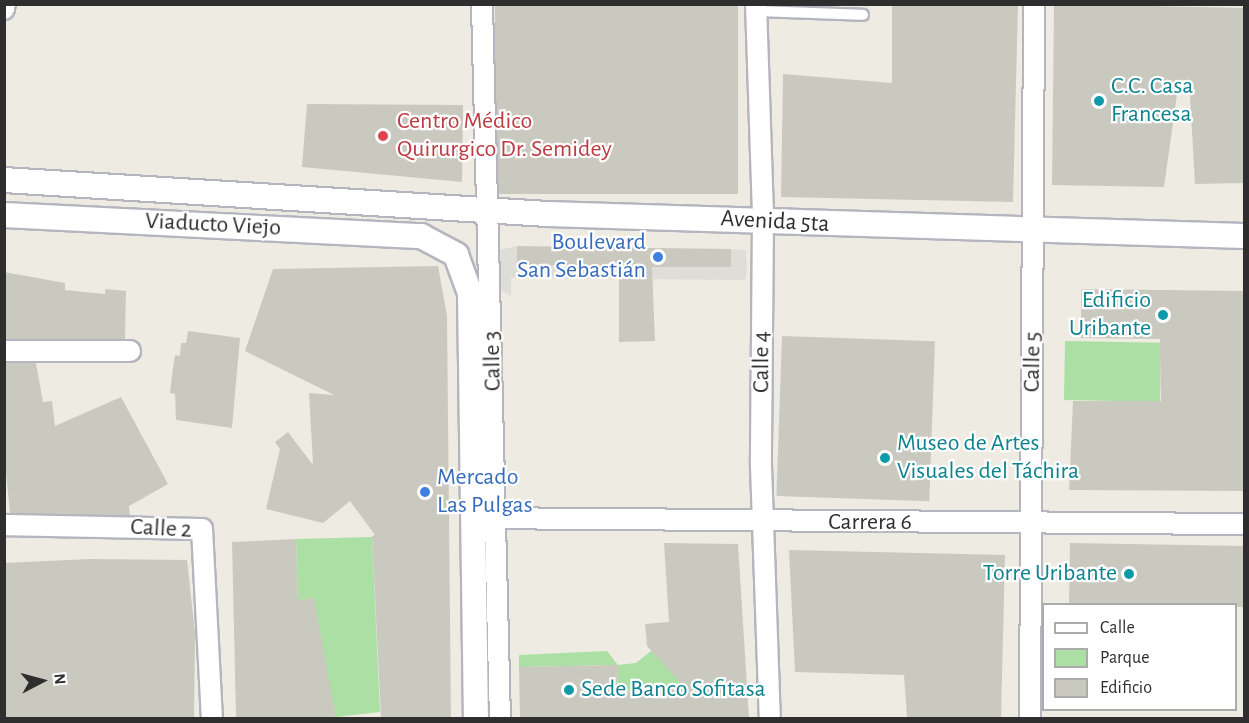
<!DOCTYPE html>
<html>
<head>
<meta charset="utf-8">
<style>
	body { margin:0 }
	#map { position:relative; width:1249px; height:723px; overflow:hidden; background:#eeebe2; font-family:"Alegreya Sans",sans-serif }
	div>[style] { position:absolute }
	.green>* { inset:0; background:#abdfa4; transform-origin:0 0 }
	.plaza>* { inset:0; background:#deddd8 }
	.building>* { inset:0; background:#cac9c0; transform-origin:0 0 }
	.roads { filter:drop-shadow(2px 0 #b5b5c0) drop-shadow(-2px 0 #b5b5c0) drop-shadow(0 2px #b5b5c0) drop-shadow(0 -2px #b5b5c0) }
	.service>* { height:10px; margin:-5px; padding:0 5px; transform-origin:5px; border-radius:5px; background:#fff }
	.minor>* { height:20px; margin:-10px; padding:0 10px; transform-origin:10px; border-radius:10px; background:#fff }
	.tertiary>* { height:24px; margin:-12px; padding:0 12px; transform-origin:12px; border-radius:12px; background:#fff }
	.dots>* { width:16px; height:16px; translate:-50% -50%; box-sizing:border-box; border:3px solid #fff; border-radius:50% }
	span { translate:-50% -50%; white-space:nowrap; text-align:center; line-height:1.15; -webkit-text-stroke:4.5px #fff; paint-order:stroke }
	.culture-label { font-size:24px; color:#0d838f }
	.left { translate:0 -50%; text-align:left }
	.right { translate:-100% -50%; text-align:right }
	.health-label { font-size:24px; color:#be3a42 }
	.street-label { font-size:24px; color:#2e2e2e }
	.shop-label { font-size:24px; color:#366cbe }
	.frame { position:absolute; inset:0; border:6px solid #2e2e2e; pointer-events:none }
	.legend { position:absolute; left:1042px; top:603px; width:195px; height:108px; box-sizing:border-box; background:#fff; border:2px solid #ababab; margin:0; padding:8px 10px; list-style:none; font-size:18px; color:#2e2e2e }
	.legend li { display:flex; align-items:center; gap:12px; height:30px }
	.legend b { width:30px; border:2px solid #ababab }
	.north { position:absolute; left:12px; top:651px; width:60px; height:60px; -webkit-text-stroke:4px #fff; paint-order:stroke; rotate:84deg; font-size:16px; font-weight:700; line-height:24px; text-align:center; color:#2e2e2e }
	.north::after { content:''; display:block; margin:auto; width:21px; height:27px; background:#2e2e2e; clip-path:polygon(50% 0,100% 100%,50% 72%,0 100%) }
</style>
</head>
<body>
<div id="map">
	<div class="green">
		<i style="left:1065px;top:341px;width:96px;height:59px;rotate:1deg"></i>
		<i style="clip-path:polygon(372px 537px,380px 712px,336px 717px,298px 600px,296px 539px)"></i>
		<i style="clip-path:polygon(607px 651px,618px 665px,636px 663px,651px 651px,714px 688px,617px 692px,618px 665px,519px 667px,519px 655px)"></i>
	</div>
	<div class="plaza">
		<i style="clip-path:polygon(517px 246px,518px 265px,730px 267px,731px 249px,746px 250px,747px 273px,745px 280px,511px 278px,511px 296px,500px 290px,499px 250px)"></i>
	</div>
	<div class="building">
		<i style="left:495px;top:4px;width:243px;height:190px"></i>
		<i style="clip-path:polygon(892px 4px,1018px 4px,1013px 202px,781px 197px,783px 74px,892px 83px)"></i>
		<i style="clip-path:polygon(1054px 4px,1245px 8px,1245px 183px,1195px 184px,1189px 80px,1179px 80px,1164px 187px,1052px 185px)"></i>
		<i style="clip-path:polygon(307px 104px,463px 105px,462px 182px,302px 167px)"></i>
		<i style="clip-path:polygon(517px 246px,731px 249px,731px 267px,652px 267px,655px 341px,619px 342px,619px 266px,517px 265px)"></i>
		<i style="clip-path:polygon(438px 266px,447px 316px,451px 718px,381px 718px,372px 536px,375px 535px,350px 501px,323px 523px,266px 509px,280px 449px,275px 442px,288px 432px,313px 465px,309px 393px,334px 395px,245px 351px,273px 269px)"></i>
		<i style="clip-path:polygon(4px 272px,65px 283px,65px 290px,105px 294px,105px 289px,126px 291px,125px 339px,4px 339px)"></i>
		<i style="clip-path:polygon(1081px 289px,1245px 291px,1245px 491px,1069px 490px,1073px 401px,1161px 401px,1160px 339px,1081px 338px)"></i>
		<i style="clip-path:polygon(188px 331px,240px 338px,232px 428px,176px 420px,175px 394px,170px 393px,173px 368px,175px 355px,180px 356px,181px 343px,186px 343px)"></i>
		<i style="left:782px;top:336px;width:153px;height:160px;rotate:2deg"></i>
		<i style="clip-path:polygon(4px 363px,36px 363px,43px 402px,52px 401px,55px 426px,121px 397px,168px 484px,129px 506px,130px 516px,10px 513px,4px 452px)"></i>
		<i style="clip-path:polygon(296px 539px,298px 600px,314px 598px,336px 718px,236px 718px,232px 542px)"></i>
		<i style="clip-path:polygon(664px 543px,738px 544px,749px 718px,520px 718px,519px 667px,618px 665px,617px 692px,686px 689px,647px 646px,645px 624px,669px 622px)"></i>
		<i style="left:1070px;top:543px;width:175px;height:61px;rotate:1deg"></i>
		<i style="clip-path:polygon(789px 550px,1005px 555px,1001px 718px,907px 718px,904px 675px,795px 672px)"></i>
		<i style="clip-path:polygon(91px 559px,187px 560px,195px 633px,194px 718px,4px 718px,4px 563px)"></i>
	</div>
	<div class="roads">
		<div class="service">
			<i style="left:756px;top:11px;width:107px;rotate:2.1deg"></i>
		</div>
		<div class="minor">
			<i style="left:482px;top:4px;width:714px;rotate:88.56deg"></i>
			<i style="left:756px;top:4px;width:215px;rotate:88.1deg"></i>
			<i style="left:763px;top:219px;width:247px;rotate:90.5deg"></i>
			<i style="left:761px;top:466px;width:252px;rotate:88deg"></i>
			<i style="left:4px;top:9px;width:5px;rotate:-79deg"></i>
			<i style="left:4px;top:351px;width:126px"></i>
			<i style="left:472px;top:518px;width:772px;rotate:0.45deg"></i>
			<i style="left:4px;top:525px;width:198px;rotate:1.2deg"></i>
			<i style="left:202px;top:529px;width:189px;rotate:87deg"></i>
			<i style="left:1030px;top:718px;width:714px;rotate:-89.68deg"></i>
		</div>
		<div class="tertiary">
			<i style="left:4px;top:180px;width:545px;rotate:3.58deg"></i>
			<i style="left:548px;top:214px;width:696px;rotate:1.81deg"></i>
			<i style="left:4px;top:215px;width:418px;rotate:2.9deg"></i>
			<i style="left:421px;top:236px;width:40px;rotate:28deg"></i>
			<i style="left:456px;top:255px;width:40px;rotate:69.8deg"></i>
			<i style="left:470px;top:293px;width:425px;rotate:89.2deg"></i>
		</div>
	</div>
	<div class="dots">
		<i style="left:1099px;top:101px;background:#0f9aa8"></i>
		<i style="left:383px;top:136px;background:#e0444e"></i>
		<i style="left:658px;top:257px;background:#3f7fe0"></i>
		<i style="left:1163px;top:315px;background:#0f9aa8"></i>
		<i style="left:885px;top:458px;background:#0f9aa8"></i>
		<i style="left:425px;top:492px;background:#3f7fe0"></i>
		<i style="left:1129px;top:574px;background:#0f9aa8"></i>
		<i style="left:569px;top:690px;background:#0f9aa8"></i>
	</div>
	<div class="culture-label">
		<span class="left" style="left:1111px;top:101px">C.C. Casa<br>Francesa</span>
		<span class="right" style="left:1151px;top:315px">Edificio<br>Uribante</span>
		<span class="left" style="left:897px;top:458px">Museo de Artes<br>Visuales del Táchira</span>
		<span class="right" style="left:1117px;top:574px">Torre Uribante</span>
		<span class="left" style="left:581px;top:690px">Sede Banco Sofitasa</span>
	</div>
	<div class="health-label">
		<span class="left" style="left:397px;top:136px">Centro Médico<br>Quirurgico Dr. Semidey</span>
	</div>
	<div class="street-label">
		<span style="left:775px;top:222px;rotate:3deg">Avenida 5ta</span>
		<span style="left:213px;top:225px;rotate:3deg">Viaducto Viejo</span>
		<span style="left:493px;top:361px;rotate:-91deg">Calle 3</span>
		<span style="left:762px;top:362px;rotate:-90deg">Calle 4</span>
		<span style="left:1033px;top:362px;rotate:-89deg">Calle 5</span>
		<span style="left:870px;top:523px">Carrera 6</span>
		<span style="left:161px;top:529px;rotate:3deg">Calle 2</span>
	</div>
	<div class="shop-label">
		<span class="right" style="left:646px;top:257px">Boulevard<br>San Sebastián</span>
		<span class="left" style="left:437px;top:492px">Mercado<br>Las Pulgas</span>
	</div>
	<div class="frame"></div>
	<ul class="legend">
	<li><b style="height:8px;background:#fff"></b>Calle</li>
	<li><b style="height:16px;background:#abdfa4"></b>Parque</li>
	<li><b style="height:16px;background:#cac9c0"></b>Edificio</li>
	</ul>
	<div class="north">N</div>
</div>
</body>
</html>
